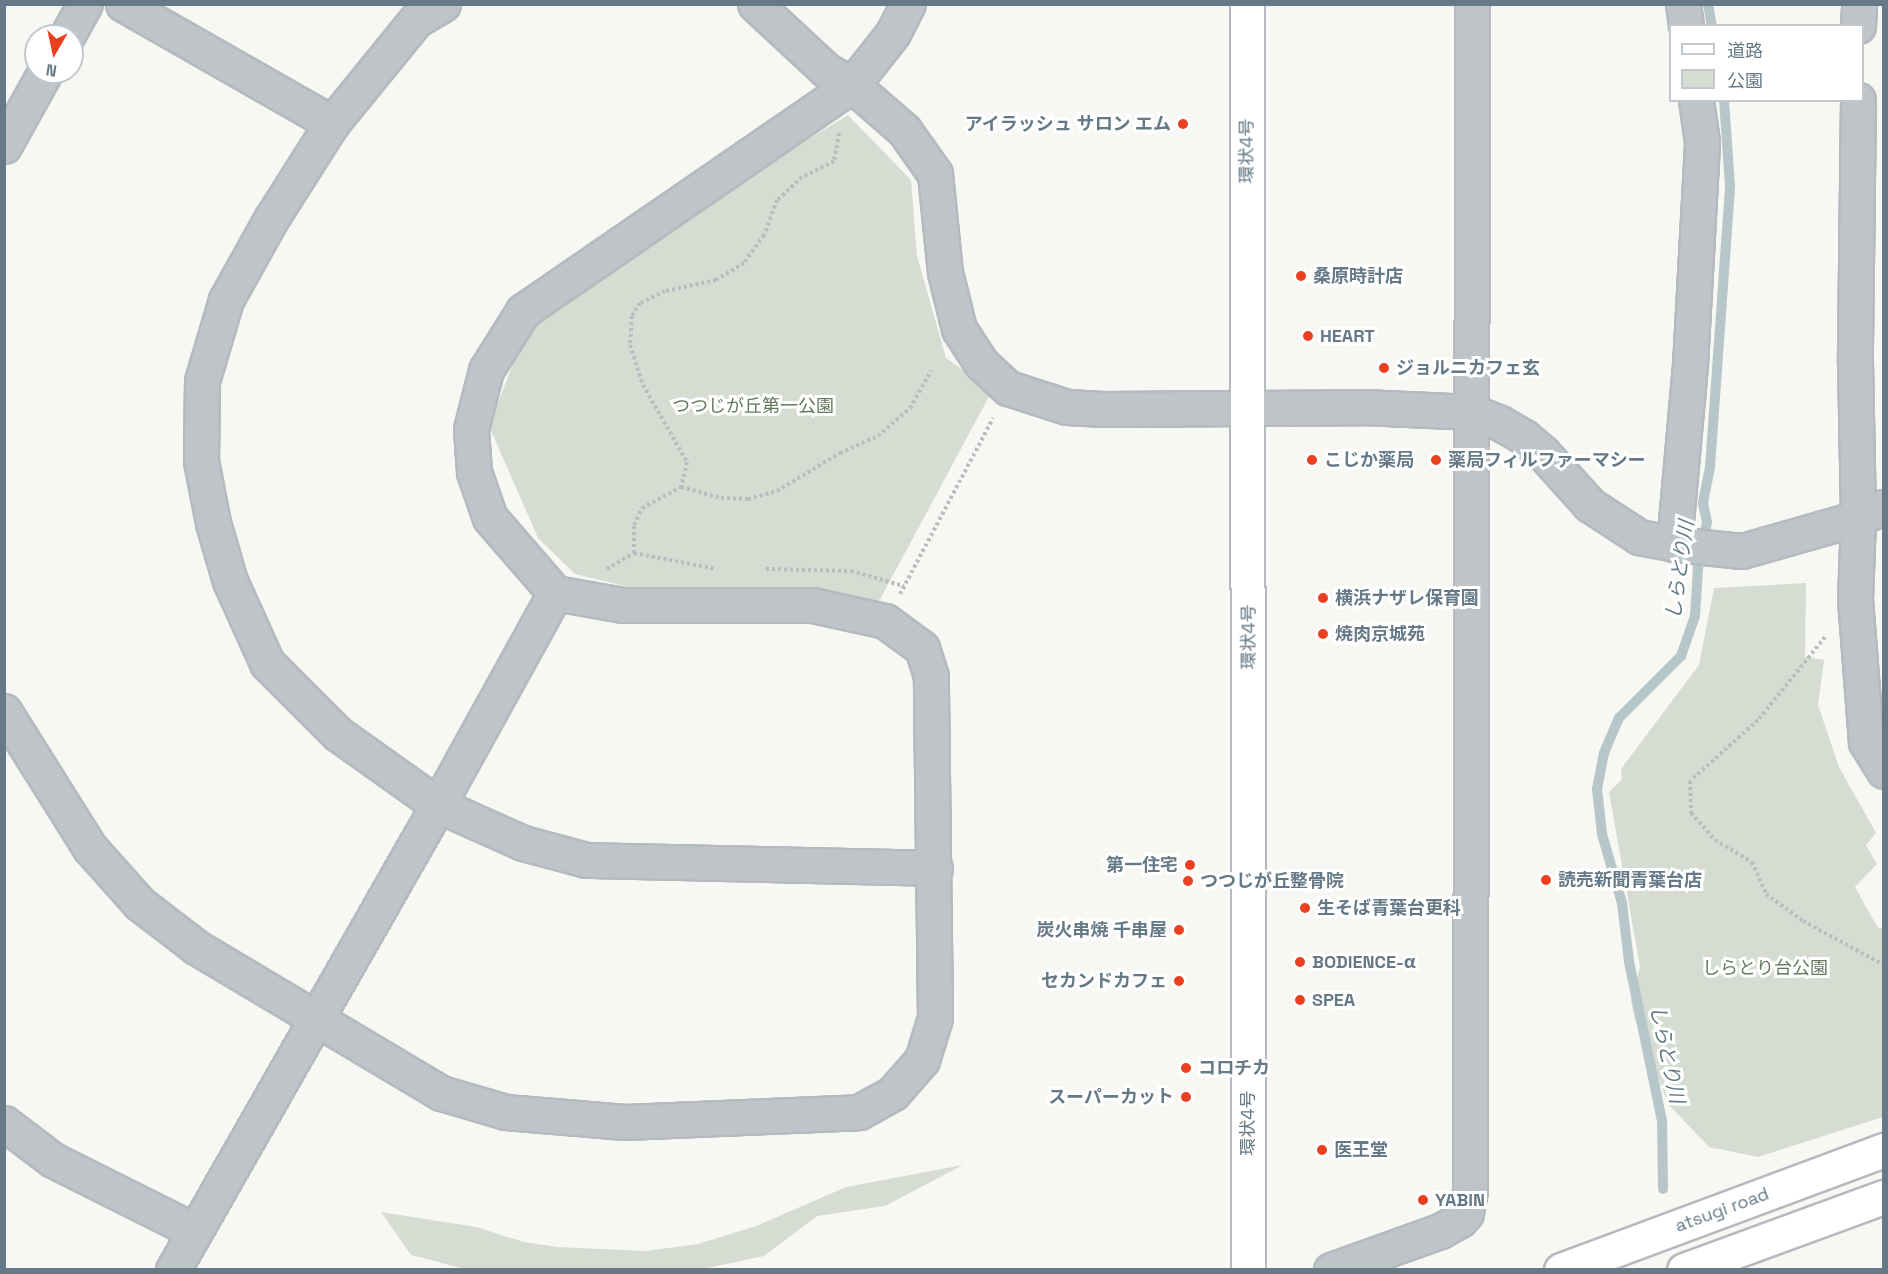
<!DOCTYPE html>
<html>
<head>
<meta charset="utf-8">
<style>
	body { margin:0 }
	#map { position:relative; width:1888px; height:1274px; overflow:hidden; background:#f7f7f3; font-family:"Space Grotesk","Noto Sans JP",sans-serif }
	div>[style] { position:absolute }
	.green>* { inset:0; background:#d7dcd2 }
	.stream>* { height:10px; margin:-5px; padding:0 5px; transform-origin:5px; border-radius:5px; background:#b7c6c9 }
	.path>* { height:4px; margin-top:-2px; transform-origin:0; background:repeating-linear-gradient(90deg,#b9bdbf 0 3px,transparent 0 6px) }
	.roads { filter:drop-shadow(2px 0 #b5babe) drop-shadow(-2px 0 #b5babe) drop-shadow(0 2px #b5babe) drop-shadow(0 -2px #b5babe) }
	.minor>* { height:33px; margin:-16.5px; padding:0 16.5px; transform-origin:16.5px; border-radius:16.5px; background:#bfc4c8 }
	.primary>* { height:33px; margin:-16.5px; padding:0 16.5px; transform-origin:16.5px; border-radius:16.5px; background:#fff }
	.trunk>* { height:33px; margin:-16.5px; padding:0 16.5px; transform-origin:16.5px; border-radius:16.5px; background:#fff }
	.dots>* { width:16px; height:16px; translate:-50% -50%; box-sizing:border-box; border:3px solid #fff; border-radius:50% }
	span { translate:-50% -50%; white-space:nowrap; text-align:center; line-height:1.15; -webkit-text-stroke:6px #fff; paint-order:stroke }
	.poi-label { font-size:18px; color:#657986; font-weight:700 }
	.right { translate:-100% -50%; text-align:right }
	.left { translate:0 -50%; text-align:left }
	.street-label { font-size:18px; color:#657986 }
	.park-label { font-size:18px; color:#667860 }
	.water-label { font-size:20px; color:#607b82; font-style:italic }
	.frame { position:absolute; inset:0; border:6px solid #657986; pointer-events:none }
	.legend { position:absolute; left:1669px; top:24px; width:195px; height:78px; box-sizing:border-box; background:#fff; border:2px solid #c1c9cf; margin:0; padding:8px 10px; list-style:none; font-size:18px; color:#657986 }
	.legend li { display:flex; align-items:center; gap:12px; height:30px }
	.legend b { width:30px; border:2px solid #c1c9cf }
	.north { position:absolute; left:24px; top:24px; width:60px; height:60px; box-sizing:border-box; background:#fff; border:2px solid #c1c9cf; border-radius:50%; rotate:189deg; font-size:16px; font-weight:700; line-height:24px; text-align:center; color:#657986 }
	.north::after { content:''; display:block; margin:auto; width:21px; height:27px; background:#ea4020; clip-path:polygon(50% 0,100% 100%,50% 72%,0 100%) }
</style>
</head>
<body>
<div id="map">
	<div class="green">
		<i style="clip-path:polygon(848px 115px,911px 180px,917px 256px,946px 358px,992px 391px,877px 605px,699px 604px,575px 574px,538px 538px,489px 426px,526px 330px,611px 259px)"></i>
		<i style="clip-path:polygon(1806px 583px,1805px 657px,1824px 660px,1818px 705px,1839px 767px,1876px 833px,1866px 845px,1877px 864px,1855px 887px,1878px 928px,1883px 928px,1883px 1117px,1758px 1157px,1709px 1147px,1668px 1104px,1634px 1016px,1631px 1001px,1640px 967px,1609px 792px,1622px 779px,1621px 769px,1699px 665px,1714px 588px)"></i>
		<i style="clip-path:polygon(963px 1165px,885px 1206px,817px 1216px,764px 1256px,703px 1269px,465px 1269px,411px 1255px,381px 1212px,476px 1227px,524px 1242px,557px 1247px,646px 1251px,698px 1244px,756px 1226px,846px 1187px)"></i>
	</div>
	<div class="stream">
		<i style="left:1708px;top:4px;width:22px;rotate:80deg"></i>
		<i style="left:1663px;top:1189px;width:68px;rotate:-90.8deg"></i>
		<i style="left:1662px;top:1121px;width:163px;rotate:-101.7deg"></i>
		<i style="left:1629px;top:961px;width:58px;rotate:-96.9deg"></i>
		<i style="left:1622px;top:903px;width:72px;rotate:-106.2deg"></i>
		<i style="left:1602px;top:834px;width:45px;rotate:-96.3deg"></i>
		<i style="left:1597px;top:789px;width:37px;rotate:-79deg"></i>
		<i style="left:1604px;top:753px;width:38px;rotate:-67deg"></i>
		<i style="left:1619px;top:718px;width:88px;rotate:-45deg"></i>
		<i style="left:1681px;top:656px;width:42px;rotate:-70.7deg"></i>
		<i style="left:1695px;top:616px;width:48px;rotate:-86.4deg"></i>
		<i style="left:1698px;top:568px;width:47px;rotate:-78.9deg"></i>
		<i style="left:1707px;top:522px;width:19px;rotate:-102deg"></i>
		<i style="left:1703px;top:503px;width:37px;rotate:-79deg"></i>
		<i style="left:1710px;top:467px;width:282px;rotate:-85.9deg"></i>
		<i style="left:1730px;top:186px;width:86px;rotate:-94deg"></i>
	</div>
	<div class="path">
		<i style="left:839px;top:133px;width:28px;rotate:100deg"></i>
		<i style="left:834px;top:161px;width:36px;rotate:153deg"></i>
		<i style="left:802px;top:177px;width:34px;rotate:137deg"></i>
		<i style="left:777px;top:200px;width:37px;rotate:110deg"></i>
		<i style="left:764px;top:235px;width:34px;rotate:126deg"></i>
		<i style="left:744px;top:263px;width:33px;rotate:149deg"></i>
		<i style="left:716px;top:280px;width:52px;rotate:167.8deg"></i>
		<i style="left:665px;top:291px;width:28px;rotate:154deg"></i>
		<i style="left:640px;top:303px;width:15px;rotate:122deg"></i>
		<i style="left:632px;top:316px;width:29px;rotate:94deg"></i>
		<i style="left:630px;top:345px;width:42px;rotate:72deg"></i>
		<i style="left:643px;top:385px;width:89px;rotate:60.3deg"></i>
		<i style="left:687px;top:462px;width:26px;rotate:103deg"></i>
		<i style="left:681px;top:487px;width:41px;rotate:15.4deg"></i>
		<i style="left:721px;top:498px;width:27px;rotate:2deg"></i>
		<i style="left:748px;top:499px;width:30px;rotate:-15deg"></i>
		<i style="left:777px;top:491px;width:74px;rotate:-31.1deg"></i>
		<i style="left:840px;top:453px;width:42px;rotate:-24.1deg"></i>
		<i style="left:878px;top:436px;width:43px;rotate:-41.2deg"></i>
		<i style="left:910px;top:408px;width:43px;rotate:-60.4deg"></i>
		<i style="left:634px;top:553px;width:28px;rotate:-90deg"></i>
		<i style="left:634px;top:525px;width:19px;rotate:-65deg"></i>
		<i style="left:642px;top:508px;width:44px;rotate:-28.3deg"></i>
		<i style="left:607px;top:569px;width:31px;rotate:-31deg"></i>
		<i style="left:634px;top:553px;width:84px;rotate:11deg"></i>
		<i style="left:766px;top:569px;width:85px;rotate:1.3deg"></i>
		<i style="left:851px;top:571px;width:55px;rotate:15.8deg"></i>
		<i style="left:900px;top:594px;width:199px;rotate:-62.1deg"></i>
		<i style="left:1825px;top:637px;width:107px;rotate:128.9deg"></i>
		<i style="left:1758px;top:720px;width:91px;rotate:138.1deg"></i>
		<i style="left:1690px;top:781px;width:32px;rotate:88deg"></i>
		<i style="left:1691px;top:813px;width:36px;rotate:48deg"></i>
		<i style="left:1715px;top:840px;width:43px;rotate:30.7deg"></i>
		<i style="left:1752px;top:862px;width:35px;rotate:66deg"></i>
		<i style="left:1766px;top:894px;width:46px;rotate:36.1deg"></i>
		<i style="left:1803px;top:921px;width:92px;rotate:28.5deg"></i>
	</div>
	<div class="roads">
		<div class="minor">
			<i style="left:123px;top:4px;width:241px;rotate:29.7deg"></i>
			<i style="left:443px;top:4px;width:31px;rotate:149deg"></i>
			<i style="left:416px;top:20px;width:133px;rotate:129.2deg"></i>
			<i style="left:332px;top:123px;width:114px;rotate:122.4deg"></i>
			<i style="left:271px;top:219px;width:93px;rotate:119.1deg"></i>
			<i style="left:226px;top:300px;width:84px;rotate:106.5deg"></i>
			<i style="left:202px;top:381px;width:80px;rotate:90.7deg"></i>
			<i style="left:201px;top:461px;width:63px;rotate:79deg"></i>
			<i style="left:213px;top:523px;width:60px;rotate:73.7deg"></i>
			<i style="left:230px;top:581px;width:90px;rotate:65.7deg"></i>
			<i style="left:267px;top:663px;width:100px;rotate:45deg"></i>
			<i style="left:338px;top:734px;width:123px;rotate:35.4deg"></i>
			<i style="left:438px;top:805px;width:93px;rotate:24.1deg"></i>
			<i style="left:523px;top:843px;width:65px;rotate:15.1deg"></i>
			<i style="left:586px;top:860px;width:349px;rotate:1.3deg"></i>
			<i style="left:755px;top:4px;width:97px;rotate:42.9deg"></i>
			<i style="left:826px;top:70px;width:30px;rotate:30deg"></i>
			<i style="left:852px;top:85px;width:69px;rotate:40.9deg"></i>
			<i style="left:904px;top:130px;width:54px;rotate:54.8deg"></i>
			<i style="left:935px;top:174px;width:99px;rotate:84.2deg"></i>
			<i style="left:945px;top:272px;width:59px;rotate:76.2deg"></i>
			<i style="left:959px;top:329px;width:40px;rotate:57.1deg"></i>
			<i style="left:981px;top:363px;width:37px;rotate:43deg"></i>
			<i style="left:1008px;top:388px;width:62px;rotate:17.9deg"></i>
			<i style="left:1067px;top:407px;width:37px;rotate:3deg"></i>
			<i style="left:1104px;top:409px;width:259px;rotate:-0.4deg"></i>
			<i style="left:1363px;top:407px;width:110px;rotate:2.6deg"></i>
			<i style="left:1473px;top:412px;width:29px;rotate:22deg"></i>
			<i style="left:1500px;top:423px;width:28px;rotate:30deg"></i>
			<i style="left:1524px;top:437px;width:25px;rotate:40deg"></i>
			<i style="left:1543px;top:453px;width:70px;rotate:47.9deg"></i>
			<i style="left:1590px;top:505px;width:59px;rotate:33.1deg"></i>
			<i style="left:1639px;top:537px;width:36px;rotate:11deg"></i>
			<i style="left:1674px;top:544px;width:68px;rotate:5.9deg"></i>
			<i style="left:1742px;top:551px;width:121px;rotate:-15.9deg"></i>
			<i style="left:1858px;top:518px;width:28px;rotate:-23deg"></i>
			<i style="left:1683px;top:4px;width:22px;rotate:82deg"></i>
			<i style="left:1858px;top:26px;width:22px;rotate:-87deg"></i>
			<i style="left:67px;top:36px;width:37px;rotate:-61deg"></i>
			<i style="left:1858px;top:100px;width:261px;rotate:90.7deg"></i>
			<i style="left:1855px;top:361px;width:157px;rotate:88.9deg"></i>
			<i style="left:1858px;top:518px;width:81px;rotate:92.1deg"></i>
			<i style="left:1855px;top:599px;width:143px;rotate:85.6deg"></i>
			<i style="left:1866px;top:742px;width:34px;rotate:58deg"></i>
			<i style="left:4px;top:146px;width:85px;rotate:-61deg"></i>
			<i style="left:1674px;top:544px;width:180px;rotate:-84.9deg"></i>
			<i style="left:1690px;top:365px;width:223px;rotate:-86.9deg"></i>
			<i style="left:1702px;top:142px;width:42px;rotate:-98.1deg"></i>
			<i style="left:4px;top:711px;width:162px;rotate:57.9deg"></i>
			<i style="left:90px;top:848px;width:75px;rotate:48.2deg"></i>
			<i style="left:140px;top:904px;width:71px;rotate:37.5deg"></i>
			<i style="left:196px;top:947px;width:285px;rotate:30.8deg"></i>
			<i style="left:441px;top:1093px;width:68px;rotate:16.3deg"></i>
			<i style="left:506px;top:1112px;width:119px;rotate:4.8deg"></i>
			<i style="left:625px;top:1122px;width:234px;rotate:-2.4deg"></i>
			<i style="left:859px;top:1112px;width:39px;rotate:-29deg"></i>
			<i style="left:893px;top:1093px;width:44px;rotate:-48.7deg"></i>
			<i style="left:922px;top:1060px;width:44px;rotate:-72.8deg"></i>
			<i style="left:935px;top:1018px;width:342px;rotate:-90.7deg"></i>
			<i style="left:931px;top:676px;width:29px;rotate:-108deg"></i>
			<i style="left:922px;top:648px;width:46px;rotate:-143.9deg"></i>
			<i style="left:885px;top:621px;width:75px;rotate:-167.6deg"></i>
			<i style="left:812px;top:605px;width:189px;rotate:180deg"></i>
			<i style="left:623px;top:605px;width:69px;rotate:-170deg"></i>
			<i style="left:555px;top:593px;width:99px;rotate:-130.9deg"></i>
			<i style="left:490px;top:518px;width:49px;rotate:-109.2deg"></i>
			<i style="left:474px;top:472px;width:43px;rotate:-94deg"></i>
			<i style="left:471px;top:429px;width:61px;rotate:-75.7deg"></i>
			<i style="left:486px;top:370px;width:70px;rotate:-57.9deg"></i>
			<i style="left:523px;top:311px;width:399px;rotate:-34.5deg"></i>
			<i style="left:852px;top:85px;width:66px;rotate:-51.7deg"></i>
			<i style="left:893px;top:33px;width:33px;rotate:-63deg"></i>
			<i style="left:4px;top:1123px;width:61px;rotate:37.1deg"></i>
			<i style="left:53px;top:1160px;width:159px;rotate:26.6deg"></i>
			<i style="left:173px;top:1270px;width:535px;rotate:-60.32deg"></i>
			<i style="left:438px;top:805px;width:242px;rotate:-61.1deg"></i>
			<i style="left:1331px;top:1270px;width:116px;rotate:-19.7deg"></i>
			<i style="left:1440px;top:1231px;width:23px;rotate:-29deg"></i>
			<i style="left:1460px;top:1220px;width:9px;rotate:-49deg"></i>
			<i style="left:1466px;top:1213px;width:22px;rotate:-80deg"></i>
			<i style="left:1470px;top:1191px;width:1187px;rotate:-89.9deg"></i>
		</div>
		<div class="primary">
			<i style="left:1247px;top:4px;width:1266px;rotate:89.95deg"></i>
		</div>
		<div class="trunk">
			<i style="left:1561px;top:1270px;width:345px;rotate:-20.4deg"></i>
			<i style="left:1684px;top:1270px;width:213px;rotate:-20.1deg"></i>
		</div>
	</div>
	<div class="dots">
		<i style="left:1183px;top:124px;background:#ea4020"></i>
		<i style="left:1301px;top:276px;background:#ea4020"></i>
		<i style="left:1308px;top:336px;background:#ea4020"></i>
		<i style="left:1384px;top:368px;background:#ea4020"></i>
		<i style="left:1312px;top:460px;background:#ea4020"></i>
		<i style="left:1436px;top:460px;background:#ea4020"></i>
		<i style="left:1323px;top:598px;background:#ea4020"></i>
		<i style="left:1323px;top:634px;background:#ea4020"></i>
		<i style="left:1190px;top:865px;background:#ea4020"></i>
		<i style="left:1546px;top:880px;background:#ea4020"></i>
		<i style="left:1188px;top:881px;background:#ea4020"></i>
		<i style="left:1305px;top:908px;background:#ea4020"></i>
		<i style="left:1179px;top:930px;background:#ea4020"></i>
		<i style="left:1300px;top:962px;background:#ea4020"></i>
		<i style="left:1179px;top:981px;background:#ea4020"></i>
		<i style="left:1300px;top:1000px;background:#ea4020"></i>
		<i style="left:1186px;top:1068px;background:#ea4020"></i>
		<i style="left:1186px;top:1097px;background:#ea4020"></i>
		<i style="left:1322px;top:1150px;background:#ea4020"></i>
		<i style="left:1423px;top:1200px;background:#ea4020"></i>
	</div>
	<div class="poi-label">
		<span class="right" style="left:1171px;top:124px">アイラッシュ サロン エム</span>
		<span class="left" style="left:1313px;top:276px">桑原時計店</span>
		<span class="left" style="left:1320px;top:336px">HEART</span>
		<span class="left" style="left:1396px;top:368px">ジョルニカフェ玄</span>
		<span class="left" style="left:1324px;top:460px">こじか薬局</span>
		<span class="left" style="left:1448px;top:460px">薬局フィルファーマシー</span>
		<span class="left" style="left:1335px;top:598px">横浜ナザレ保育園</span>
		<span class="left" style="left:1335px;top:634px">焼肉京城苑</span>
		<span class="right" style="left:1178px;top:865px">第一住宅</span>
		<span class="left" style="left:1558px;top:880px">読売新聞青葉台店</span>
		<span class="left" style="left:1200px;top:881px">つつじが丘整骨院</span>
		<span class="left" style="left:1317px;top:908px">生そば青葉台更科</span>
		<span class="right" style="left:1167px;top:930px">炭火串焼 千串屋</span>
		<span class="left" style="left:1312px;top:962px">BODIENCE-α</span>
		<span class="right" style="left:1167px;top:981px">セカンドカフェ</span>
		<span class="left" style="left:1312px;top:1000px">SPEA</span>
		<span class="left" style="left:1198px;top:1068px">コロチカ</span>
		<span class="right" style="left:1174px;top:1097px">スーパーカット</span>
		<span class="left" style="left:1334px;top:1150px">医王堂</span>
		<span class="left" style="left:1435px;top:1200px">YABIN</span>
	</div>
	<div class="street-label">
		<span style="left:1247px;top:151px;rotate:-90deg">環状4号</span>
		<span style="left:1249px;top:637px;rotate:-90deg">環状4号</span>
		<span style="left:1248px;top:1123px;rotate:-90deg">環状4号</span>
		<span style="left:1722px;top:1210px;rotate:-20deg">atsugi road</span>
	</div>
	<div class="park-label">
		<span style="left:753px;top:406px">つつじが丘第一公園</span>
		<span style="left:1765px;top:968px">しらとり台公園</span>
	</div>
	<div class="water-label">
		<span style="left:1680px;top:570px;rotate:-82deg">しらとり川</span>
		<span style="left:1667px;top:1054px;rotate:78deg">しらとり川</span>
	</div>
	<div class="frame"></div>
	<ul class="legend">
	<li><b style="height:8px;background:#fff"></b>道路</li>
	<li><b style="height:16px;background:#d7dcd2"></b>公園</li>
	</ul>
	<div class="north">N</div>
</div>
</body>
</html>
